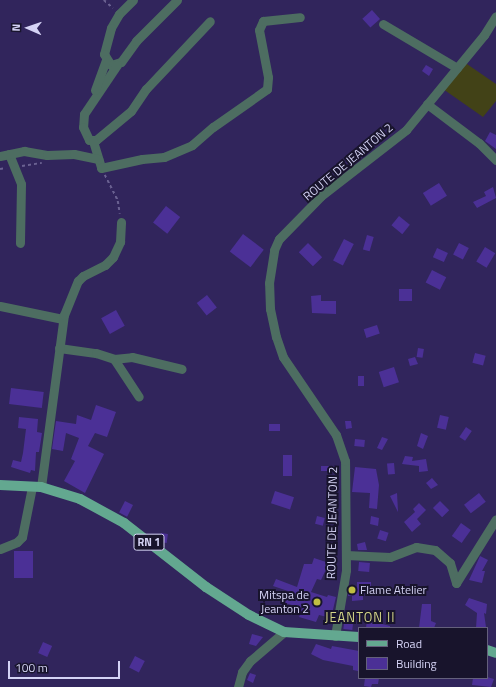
<!DOCTYPE html>
<html>
<head>
<meta charset="utf-8">
<style>
	body { margin:0 }
	#map { position:relative; width:496px; height:687px; overflow:hidden; background:#31255c; font-family:"Titillium Web",sans-serif }
	div>[style] { position:absolute }
	.green>* { inset:0; background:#424217 }
	.building>* { inset:0; background:#4b3096; transform-origin:0 0 }
	.path>* { height:1.5px; margin-top:-0.75px; transform-origin:0; background:repeating-linear-gradient(90deg,#6a6191 0 3px,transparent 0 6px) }
	.minor>* { height:9px; margin:-4.5px; padding:0 4.5px; transform-origin:4.5px; border-radius:4.5px; background:#4d6d61 }
	.major>* { height:10px; margin:-5px; padding:0 5px; transform-origin:5px; border-radius:5px; background:#63a890 }
	.dots>* { width:11px; height:11px; translate:-50% -50%; box-sizing:border-box; border:2px solid #18142c; border-radius:50% }
	span { translate:-50% -50%; white-space:nowrap; text-align:center; line-height:1.15; -webkit-text-stroke:4px #18142c; paint-order:stroke }
	.shield-label span { padding:1px 3px; background:#18142c; border:1px solid; border-radius:3px; -webkit-text-stroke-width:0 }
	.shield-label { font-size:11px; color:#d5d3f5; font-weight:700 }
	.street-label { font-size:12px; color:#d5d3f5 }
	.poi-label { font-size:12px; color:#d5d3f5 }
	.left { translate:0 -50%; text-align:left }
	.right { translate:-100% -50%; text-align:right }
	.neighbourhood-label { font-size:13px; color:#d4d687; letter-spacing:1px }
	.legend { position:absolute; left:358px; top:627px; width:130px; height:52px; box-sizing:border-box; background:#18142c; border:1px solid #64607c; margin:0; padding:5px 7px; list-style:none; font-size:12px; color:#d5d3f5 }
	.legend li { display:flex; align-items:center; gap:8px; height:20px }
	.legend b { width:20px; border:1px solid #64607c }
	.north { position:absolute; left:8px; top:8px; width:40px; height:40px; -webkit-text-stroke:3px #18142c; paint-order:stroke; rotate:272deg; font-size:11px; font-weight:700; line-height:16px; text-align:center; color:#d5d3f5 }
	.north::after { content:''; display:block; margin:auto; width:14px; height:18px; background:#d5d3f5; clip-path:polygon(50% 0,100% 100%,50% 72%,0 100%) }
	.scale { position:absolute; left:8px; top:661px; width:112px; height:18px; box-sizing:border-box; border:2px solid #d5d3f5; border-top:0; padding-left:5px; font-size:12px; line-height:14px; white-space:nowrap; color:#d5d3f5; -webkit-text-stroke:3px #18142c; paint-order:stroke }
</style>
</head>
<body>
<div id="map">
	<div class="green">
		<i style="clip-path:polygon(464px 62px,496px 84px,496px 101px,483px 117px,443px 89px)"></i>
	</div>
	<div class="building">
		<i style="left:372px;top:10px;width:12px;height:13px;rotate:48deg"></i>
		<i style="clip-path:polygon(426px 65px,433px 69px,429px 76px,422px 71px)"></i>
		<i style="clip-path:polygon(490px 132px,496px 135px,496px 149px,485px 141px)"></i>
		<i style="left:439px;top:183px;width:15px;height:19px;rotate:58deg"></i>
		<i style="clip-path:polygon(493px 187px,496px 198px,477px 208px,473px 202px,486px 196px,484px 192px)"></i>
		<i style="left:166px;top:206px;width:18px;height:21px;rotate:38deg"></i>
		<i style="left:399px;top:216px;width:14px;height:12px;rotate:39deg"></i>
		<i style="left:243px;top:234px;width:26px;height:22px;rotate:37deg"></i>
		<i style="left:367px;top:235px;width:7px;height:15px;rotate:16deg"></i>
		<i style="left:344px;top:239px;width:11px;height:24px;rotate:27deg"></i>
		<i style="left:308px;top:243px;width:20px;height:13px;rotate:45deg"></i>
		<i style="left:459px;top:243px;width:11px;height:13px;rotate:27deg"></i>
		<i style="left:485px;top:247px;width:12px;height:17px;rotate:31deg"></i>
		<i style="left:437px;top:248px;width:12px;height:10px;rotate:24deg"></i>
		<i style="left:432px;top:270px;width:16px;height:14px;rotate:27deg"></i>
		<i style="left:399px;top:289px;width:13px;height:12px"></i>
		<i style="left:207px;top:295px;width:16px;height:13px;rotate:52deg"></i>
		<i style="clip-path:polygon(321px 295px,321px 301px,336px 301px,336px 314px,312px 313px,311px 296px)"></i>
		<i style="left:116px;top:310px;width:18px;height:17px;rotate:61deg"></i>
		<i style="left:377px;top:325px;width:9px;height:14px;rotate:72deg"></i>
		<i style="left:418px;top:348px;width:6px;height:9px;rotate:9deg"></i>
		<i style="left:475px;top:353px;width:11px;height:10px;rotate:15deg"></i>
		<i style="clip-path:polygon(415px 357px,418px 364px,410px 366px,408px 359px)"></i>
		<i style="left:394px;top:367px;width:16px;height:16px;rotate:72deg"></i>
		<i style="left:358px;top:376px;width:6px;height:10px"></i>
		<i style="left:11px;top:388px;width:33px;height:16px;rotate:7deg"></i>
		<i style="clip-path:polygon(96px 405px,116px 412px,107px 437px,95px 433px,88px 446px,104px 454px,85px 493px,64px 481px,75px 461px,71px 459px,79px 438px,66px 433px,63px 451px,52px 449px,56px 421px,76px 424px,77px 415px,91px 420px)"></i>
		<i style="left:440px;top:415px;width:9px;height:13px;rotate:13deg"></i>
		<i style="clip-path:polygon(19px 417px,38px 419px,37px 432px,42px 433px,39px 452px,36px 452px,35px 471px,31px 470px,30px 473px,11px 467px,13px 460px,21px 462px,23px 453px,26px 429px,18px 428px)"></i>
		<i style="clip-path:polygon(345px 421px,351px 421px,352px 428px,346px 429px)"></i>
		<i style="left:280px;top:424px;width:7px;height:11px;rotate:90deg"></i>
		<i style="left:466px;top:427px;width:7px;height:12px;rotate:34deg"></i>
		<i style="clip-path:polygon(421px 433px,428px 436px,423px 449px,417px 446px)"></i>
		<i style="clip-path:polygon(382px 437px,388px 439px,382px 450px,377px 448px)"></i>
		<i style="left:355px;top:439px;width:10px;height:7px;rotate:6deg"></i>
		<i style="left:283px;top:455px;width:9px;height:21px"></i>
		<i style="clip-path:polygon(405px 456px,413px 457px,412px 461px,426px 459px,428px 471px,419px 472px,419px 466px,402px 464px)"></i>
		<i style="left:394px;top:463px;width:11px;height:7px;rotate:85deg"></i>
		<i style="left:339px;top:466px;width:5px;height:18px;rotate:90deg"></i>
		<i style="clip-path:polygon(355px 467px,376px 469px,379px 485px,377px 509px,369px 508px,370px 493px,352px 492px)"></i>
		<i style="clip-path:polygon(432px 478px,438px 485px,431px 489px,426px 483px)"></i>
		<i style="left:275px;top:491px;width:20px;height:13px;rotate:18deg"></i>
		<i style="clip-path:polygon(397px 493px,398px 511px,398px 512px,390px 496px)"></i>
		<i style="left:479px;top:493px;width:11px;height:19px;rotate:52deg"></i>
		<i style="left:125px;top:501px;width:9px;height:13px;rotate:27deg"></i>
		<i style="left:440px;top:501px;width:13px;height:10px;rotate:45deg"></i>
		<i style="clip-path:polygon(419px 503px,426px 510px,417px 519px,421px 524px,412px 532px,404px 522px,415px 512px,413px 509px)"></i>
		<i style="left:317px;top:516px;width:8px;height:8px;rotate:14deg"></i>
		<i style="clip-path:polygon(371px 516px,379px 518px,378px 526px,370px 524px)"></i>
		<i style="left:461px;top:523px;width:12px;height:16px;rotate:35deg"></i>
		<i style="left:380px;top:530px;width:9px;height:9px;rotate:18deg"></i>
		<i style="left:161px;top:533px;width:7px;height:9px;rotate:8deg"></i>
		<i style="clip-path:polygon(365px 542px,367px 550px,358px 550px,357px 544px)"></i>
		<i style="left:14px;top:551px;width:19px;height:27px"></i>
		<i style="clip-path:polygon(480px 556px,488px 560px,482px 571px,485px 571px,482px 583px,469px 580px)"></i>
		<i style="clip-path:polygon(314px 558px,329px 563px,321px 580px,317px 579px,311px 592px,327px 597px,328px 595px,336px 597px,331px 618px,319px 615px,316px 622px,299px 617px,302px 608px,285px 603px,288px 591px,273px 586px,276px 579px,297px 587px,304px 564px,312px 564px)"></i>
		<i style="left:359px;top:562px;width:11px;height:9px;rotate:5deg"></i>
		<i style="clip-path:polygon(357px 582px,371px 582px,371px 592px,363px 592px,363px 600px,352px 601px,352px 596px,348px 596px,349px 590px,357px 590px)"></i>
		<i style="clip-path:polygon(469px 598px,487px 604px,486px 614px,484px 613px,486px 627px,476px 628px,477px 613px,465px 605px)"></i>
		<i style="clip-path:polygon(422px 604px,431px 604px,431px 621px,436px 623px,434px 628px,419px 628px)"></i>
		<i style="clip-path:polygon(367px 620px,390px 626px,390px 628px,366px 628px)"></i>
		<i style="left:344px;top:623px;width:9px;height:6px;rotate:6deg"></i>
		<i style="clip-path:polygon(252px 634px,263px 637px,256px 646px,249px 644px)"></i>
		<i style="left:43px;top:642px;width:10px;height:12px;rotate:24deg"></i>
		<i style="clip-path:polygon(316px 644px,331px 649px,332px 646px,359px 651px,358px 671px,353px 670px,353px 666px,323px 660px,311px 654px)"></i>
		<i style="left:135px;top:656px;width:11px;height:13px;rotate:27deg"></i>
		<i style="clip-path:polygon(250px 673px,256px 675px,253px 683px,247px 680px)"></i>
		<i style="clip-path:polygon(487px 677px,494px 679px,491px 687px,472px 685px,473px 678px)"></i>
		<i style="clip-path:polygon(365px 678px,379px 678px,378px 684px,372px 684px,371px 687px,364px 686px)"></i>
	</div>
	<div class="path">
		<i style="left:104px;top:0;width:12px;rotate:42deg"></i>
		<i style="left:22px;top:166px;width:20px;rotate:-9deg"></i>
		<i style="left:0;top:169px;width:6px;rotate:-9deg"></i>
		<i style="left:105px;top:175px;width:29px;rotate:63deg"></i>
		<i style="left:118px;top:201px;width:13px;rotate:81deg"></i>
	</div>
	<div class="minor">
		<i style="left:133px;top:0;width:20px;rotate:135deg"></i>
		<i style="left:119px;top:14px;width:16px;rotate:120deg"></i>
		<i style="left:111px;top:28px;width:27px;rotate:105deg"></i>
		<i style="left:104px;top:54px;width:13px;rotate:58deg"></i>
		<i style="left:111px;top:65px;width:10px;rotate:-17deg"></i>
		<i style="left:121px;top:62px;width:26px;rotate:-54deg"></i>
		<i style="left:136px;top:41px;width:58px;rotate:-45deg"></i>
		<i style="left:383px;top:24px;width:86px;rotate:30.7deg"></i>
		<i style="left:117px;top:65px;width:59px;rotate:124deg"></i>
		<i style="left:84px;top:114px;width:13px;rotate:94deg"></i>
		<i style="left:83px;top:127px;width:14px;rotate:65deg"></i>
		<i style="left:89px;top:140px;width:7px"></i>
		<i style="left:96px;top:140px;width:45px;rotate:-39.6deg"></i>
		<i style="left:131px;top:111px;width:27px;rotate:-56deg"></i>
		<i style="left:146px;top:89px;width:93px;rotate:-46.7deg"></i>
		<i style="left:95px;top:90px;width:33px;rotate:-70deg"></i>
		<i style="left:427px;top:104px;width:65px;rotate:36.9deg"></i>
		<i style="left:479px;top:143px;width:24px;rotate:45deg"></i>
		<i style="left:93px;top:141px;width:28px;rotate:73deg"></i>
		<i style="left:101px;top:168px;width:42px;rotate:-12.4deg"></i>
		<i style="left:142px;top:159px;width:22px;rotate:-5deg"></i>
		<i style="left:164px;top:157px;width:30px;rotate:-23deg"></i>
		<i style="left:192px;top:145px;width:28px;rotate:-41deg"></i>
		<i style="left:213px;top:127px;width:66px;rotate:-35.1deg"></i>
		<i style="left:267px;top:89px;width:12px;rotate:-85deg"></i>
		<i style="left:268px;top:77px;width:48px;rotate:-100.8deg"></i>
		<i style="left:259px;top:30px;width:10px;rotate:-66deg"></i>
		<i style="left:263px;top:21px;width:37px;rotate:-6deg"></i>
		<i style="left:9px;top:154px;width:32px;rotate:68deg"></i>
		<i style="left:21px;top:184px;width:59px;rotate:91deg"></i>
		<i style="left:0;top:156px;width:25px;rotate:-12deg"></i>
		<i style="left:24px;top:151px;width:23px;rotate:10deg"></i>
		<i style="left:47px;top:155px;width:27px;rotate:-2deg"></i>
		<i style="left:74px;top:154px;width:25px;rotate:12deg"></i>
		<i style="left:0;top:306px;width:64px;rotate:11.7deg"></i>
		<i style="left:59px;top:348px;width:37px;rotate:8deg"></i>
		<i style="left:96px;top:353px;width:19px;rotate:18deg"></i>
		<i style="left:114px;top:359px;width:18px;rotate:-6deg"></i>
		<i style="left:132px;top:357px;width:51px;rotate:13.5deg"></i>
		<i style="left:114px;top:359px;width:45px;rotate:56.7deg"></i>
		<i style="left:41px;top:487px;width:174px;rotate:-82.4deg"></i>
		<i style="left:64px;top:315px;width:37px;rotate:-68deg"></i>
		<i style="left:78px;top:281px;width:7px;rotate:-45deg"></i>
		<i style="left:83px;top:276px;width:25px;rotate:-27deg"></i>
		<i style="left:105px;top:265px;width:11px;rotate:-45deg"></i>
		<i style="left:113px;top:257px;width:17px;rotate:-65deg"></i>
		<i style="left:120px;top:242px;width:20px;rotate:-87deg"></i>
		<i style="left:0;top:549px;width:18px;rotate:-22deg"></i>
		<i style="left:17px;top:542px;width:7px;rotate:-45deg"></i>
		<i style="left:22px;top:537px;width:51px;rotate:-78.7deg"></i>
		<i style="left:346px;top:555px;width:44px;rotate:2.6deg"></i>
		<i style="left:390px;top:557px;width:28px;rotate:-21deg"></i>
		<i style="left:416px;top:547px;width:19px;rotate:9deg"></i>
		<i style="left:435px;top:550px;width:20px;rotate:41deg"></i>
		<i style="left:450px;top:563px;width:21px;rotate:73deg"></i>
		<i style="left:456px;top:583px;width:75px;rotate:-58deg"></i>
		<i style="left:335px;top:636px;width:67px;rotate:-80.5deg"></i>
		<i style="left:346px;top:570px;width:109px;rotate:-90.5deg"></i>
		<i style="left:345px;top:461px;width:28px;rotate:-109deg"></i>
		<i style="left:336px;top:435px;width:94px;rotate:-124.2deg"></i>
		<i style="left:283px;top:357px;width:21px;rotate:-109deg"></i>
		<i style="left:276px;top:337px;width:29px;rotate:-102deg"></i>
		<i style="left:270px;top:309px;width:26px;rotate:-92deg"></i>
		<i style="left:269px;top:283px;width:33px;rotate:-81deg"></i>
		<i style="left:274px;top:250px;width:12px;rotate:-66deg"></i>
		<i style="left:279px;top:239px;width:60px;rotate:-45.7deg"></i>
		<i style="left:321px;top:196px;width:108px;rotate:-37.8deg"></i>
		<i style="left:406px;top:130px;width:123px;rotate:-50.6deg"></i>
		<i style="left:484px;top:35px;width:22px;rotate:-58deg"></i>
		<i style="left:238px;top:687px;width:16px;rotate:-75deg"></i>
		<i style="left:242px;top:672px;width:14px;rotate:-54deg"></i>
		<i style="left:250px;top:661px;width:45px;rotate:-40.5deg"></i>
	</div>
	<div class="major">
		<i style="left:0;top:485px;width:41px;rotate:2.8deg"></i>
		<i style="left:41px;top:487px;width:41px;rotate:17.1deg"></i>
		<i style="left:80px;top:499px;width:50px;rotate:28.6deg"></i>
		<i style="left:124px;top:523px;width:104px;rotate:38deg"></i>
		<i style="left:206px;top:587px;width:51px;rotate:33.1deg"></i>
		<i style="left:249px;top:615px;width:39px;rotate:26deg"></i>
		<i style="left:284px;top:632px;width:75px;rotate:3.8deg"></i>
		<i style="left:487px;top:650px;width:9px;rotate:18deg"></i>
	</div>
	<div class="dots">
		<i style="left:352px;top:590px;background:#bfbe42"></i>
		<i style="left:317px;top:602px;background:#bfbe42"></i>
	</div>
	<div class="shield-label">
		<span style="left:149px;top:542px">RN 1</span>
	</div>
	<div class="street-label">
		<span style="left:348px;top:162px;rotate:-40deg">ROUTE DE JEANTON 2</span>
		<span style="left:332px;top:523px;rotate:-89deg">ROUTE DE JEANTON 2</span>
	</div>
	<div class="poi-label">
		<span class="left" style="left:360px;top:590px">Flame Atelier</span>
		<span class="right" style="left:309px;top:602px">Mitspa de<br>Jeanton 2</span>
	</div>
	<div class="neighbourhood-label">
		<span style="left:360px;top:617px">JEANTON II</span>
	</div>
	<ul class="legend">
	<li><b style="height:5px;background:#63a890"></b>Road</li>
	<li><b style="height:11px;background:#4b3096"></b>Building</li>
	</ul>
	<div class="north">N</div>
	<div class="scale">100 m</div>
</div>
</body>
</html>
